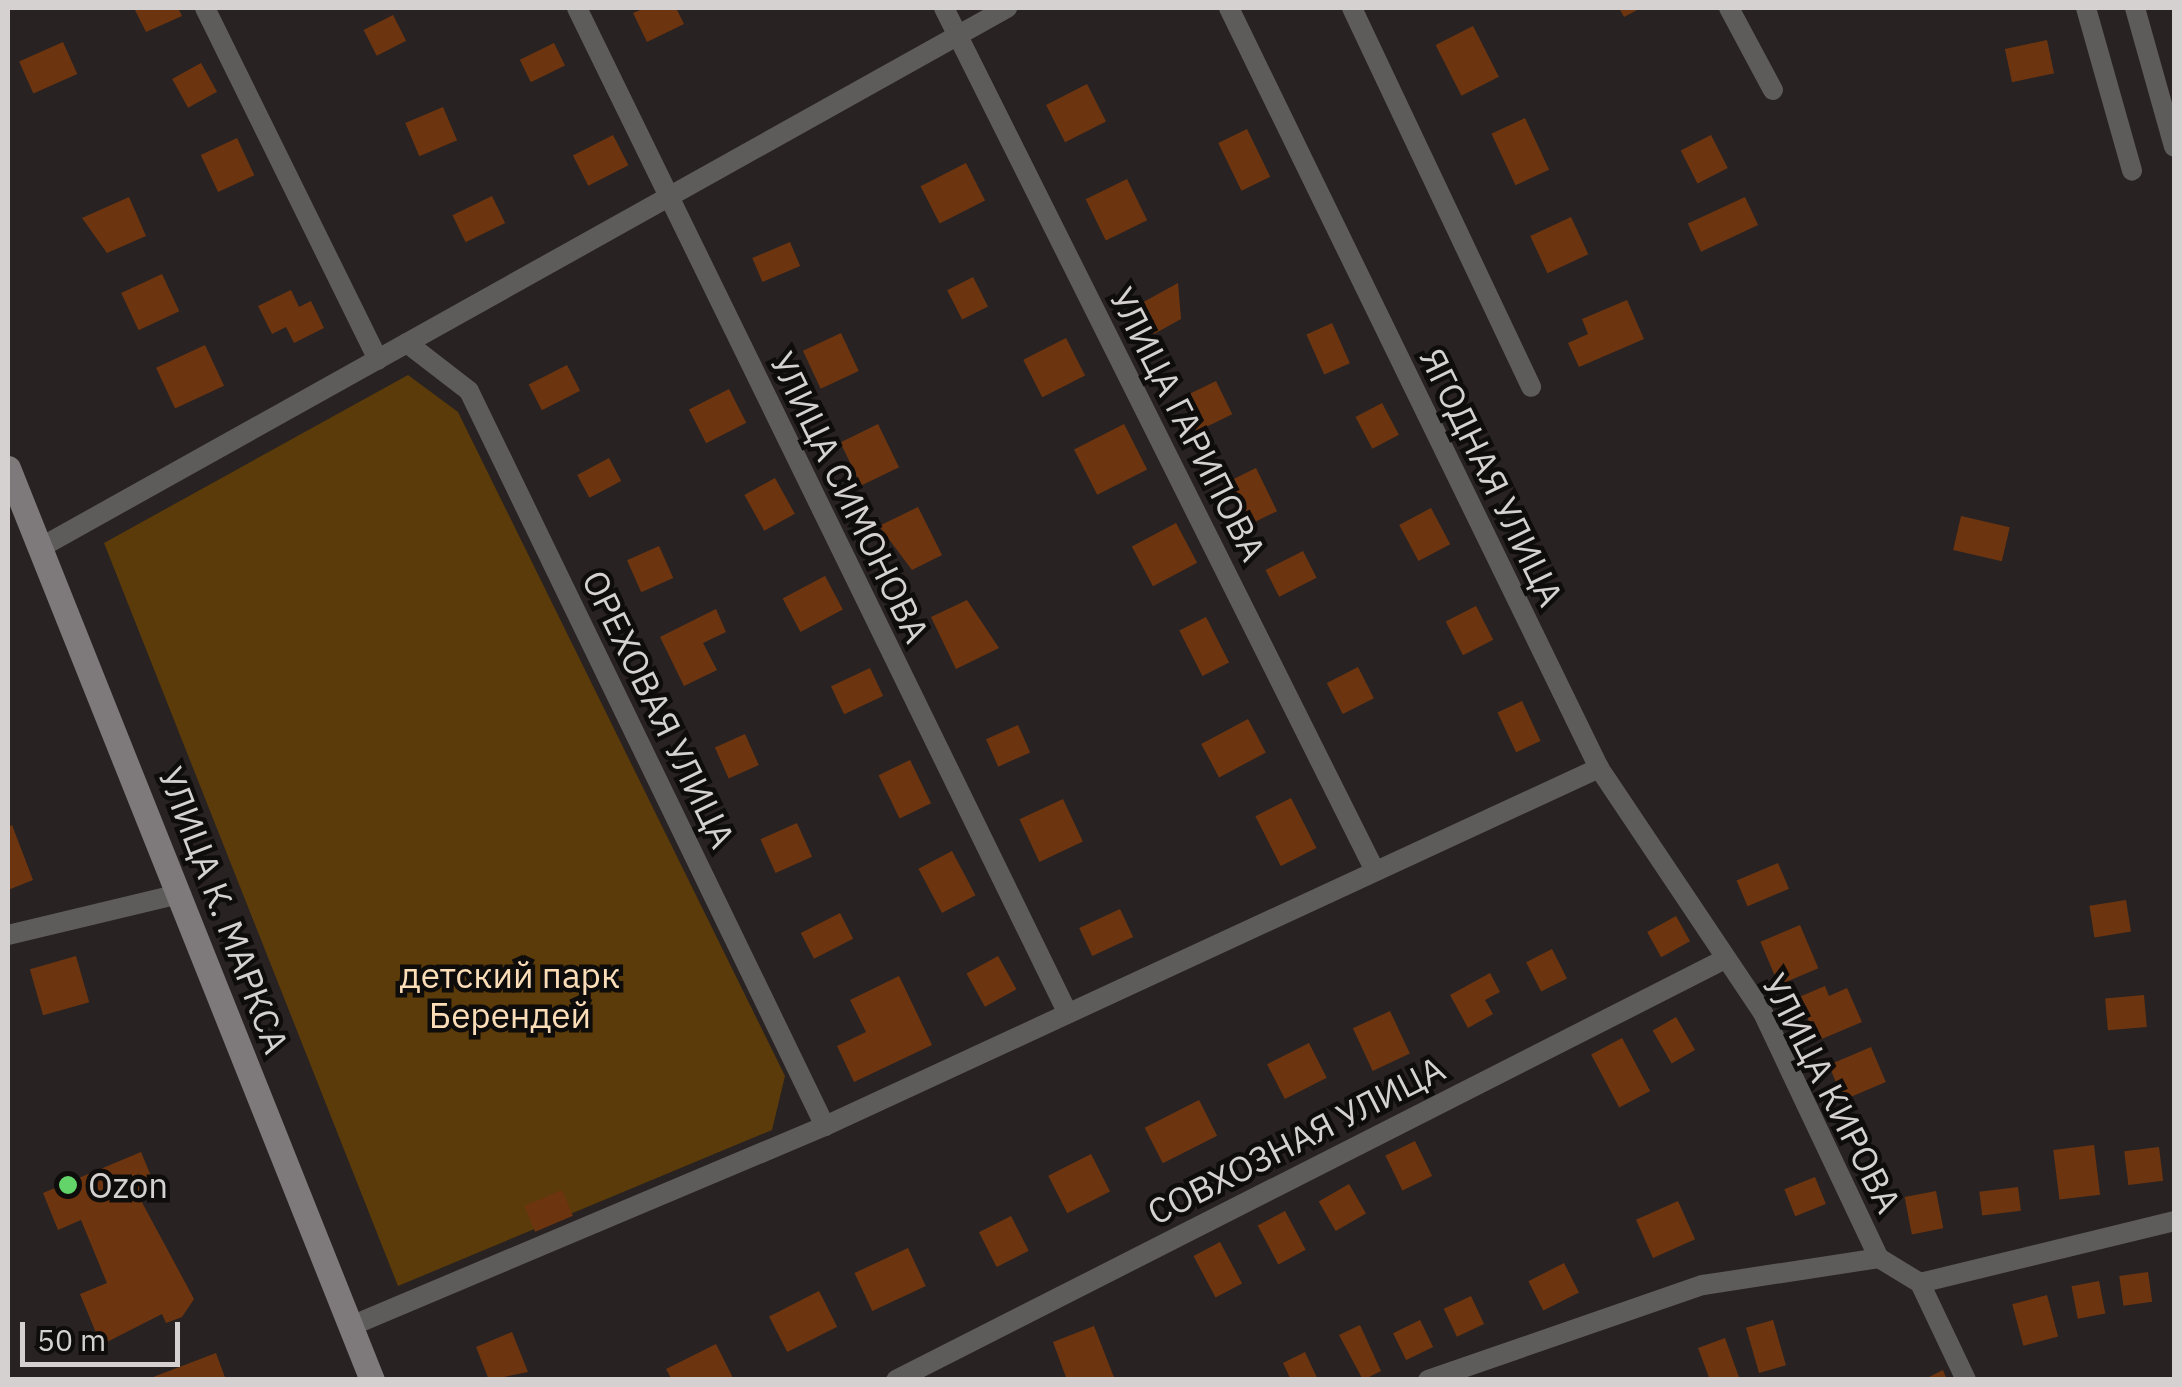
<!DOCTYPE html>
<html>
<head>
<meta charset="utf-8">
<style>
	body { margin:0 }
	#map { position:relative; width:2182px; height:1387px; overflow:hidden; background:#282222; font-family:"IBM Plex Sans",sans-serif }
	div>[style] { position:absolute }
	.green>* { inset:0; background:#5a3b09 }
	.building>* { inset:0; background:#6d350f; transform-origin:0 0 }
	.minor>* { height:20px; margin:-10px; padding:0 10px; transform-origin:10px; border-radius:10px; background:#5e5b5b }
	.secondary>* { height:25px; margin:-12.5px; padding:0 12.5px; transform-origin:12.5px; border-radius:12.5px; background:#7e7a7b }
	.dots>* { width:28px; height:28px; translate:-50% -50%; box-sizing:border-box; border:5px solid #0f0c0c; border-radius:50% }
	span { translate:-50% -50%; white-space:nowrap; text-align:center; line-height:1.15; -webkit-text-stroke:9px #0f0c0c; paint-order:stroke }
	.street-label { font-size:35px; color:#d4d1d0 }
	.park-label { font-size:35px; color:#fbddb8 }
	.poi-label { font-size:35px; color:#d4d1d0 }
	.left { translate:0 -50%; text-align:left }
	.frame { position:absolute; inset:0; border:10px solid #d4d1d0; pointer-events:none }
	.scale { position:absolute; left:20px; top:1322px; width:160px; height:45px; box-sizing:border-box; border:5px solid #d4d1d0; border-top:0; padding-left:12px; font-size:30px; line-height:35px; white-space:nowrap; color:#d4d1d0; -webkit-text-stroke:8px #0f0c0c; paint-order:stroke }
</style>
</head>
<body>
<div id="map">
	<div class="green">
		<i style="clip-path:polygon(408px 375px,458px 412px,785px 1076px,772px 1130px,398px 1286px,104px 543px)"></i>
	</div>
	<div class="building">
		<i style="clip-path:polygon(134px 8px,178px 8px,182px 16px,146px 32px)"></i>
		<i style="clip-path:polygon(645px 8px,676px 8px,684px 24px,647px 42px,633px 13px)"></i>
		<i style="clip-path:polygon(1619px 8px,1641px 8px,1624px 17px)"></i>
		<i style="left:393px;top:15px;width:29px;height:33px;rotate:63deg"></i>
		<i style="left:1473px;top:26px;width:57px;height:42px;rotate:63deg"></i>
		<i style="left:2047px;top:40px;width:34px;height:43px;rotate:78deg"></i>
		<i style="left:63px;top:42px;width:35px;height:48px;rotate:66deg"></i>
		<i style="left:554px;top:43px;width:25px;height:38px;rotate:64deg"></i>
		<i style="left:201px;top:63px;width:33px;height:33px;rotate:61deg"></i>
		<i style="left:1087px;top:84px;width:42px;height:46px;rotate:63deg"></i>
		<i style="left:443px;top:107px;width:36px;height:41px;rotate:67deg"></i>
		<i style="left:1525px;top:118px;width:57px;height:37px;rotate:65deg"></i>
		<i style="left:1247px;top:129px;width:53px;height:32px;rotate:64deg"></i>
		<i style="left:613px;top:135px;width:34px;height:45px;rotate:63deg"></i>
		<i style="left:1711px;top:135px;width:37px;height:34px;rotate:63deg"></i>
		<i style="left:237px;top:138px;width:41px;height:40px;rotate:65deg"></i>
		<i style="left:966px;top:163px;width:42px;height:51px;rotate:63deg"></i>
		<i style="left:1127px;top:179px;width:46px;height:46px;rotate:64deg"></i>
		<i style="left:492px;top:196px;width:30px;height:44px;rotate:64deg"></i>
		<i style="clip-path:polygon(129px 197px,146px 236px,107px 253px,82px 218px)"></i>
		<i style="left:1745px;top:197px;width:31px;height:63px;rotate:65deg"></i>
		<i style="left:1571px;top:217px;width:41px;height:45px;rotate:65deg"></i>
		<i style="left:790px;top:242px;width:26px;height:41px;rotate:67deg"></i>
		<i style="left:162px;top:274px;width:41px;height:45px;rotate:65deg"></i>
		<i style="left:973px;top:277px;width:33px;height:29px;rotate:63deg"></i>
		<i style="clip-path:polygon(1178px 283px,1181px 319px,1154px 334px,1138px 305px)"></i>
		<i style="clip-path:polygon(291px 290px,299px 307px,311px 301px,324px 328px,294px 343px,286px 327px,272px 334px,258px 306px)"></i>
		<i style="clip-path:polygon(1627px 300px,1644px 339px,1579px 367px,1568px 343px,1588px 334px,1582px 319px)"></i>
		<i style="left:1332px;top:323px;width:44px;height:28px;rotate:66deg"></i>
		<i style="left:841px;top:333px;width:42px;height:42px;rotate:65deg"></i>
		<i style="left:1066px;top:338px;width:42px;height:48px;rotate:63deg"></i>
		<i style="left:205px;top:345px;width:45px;height:54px;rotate:65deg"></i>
		<i style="left:567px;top:365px;width:29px;height:43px;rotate:63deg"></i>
		<i style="left:1216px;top:381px;width:37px;height:40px;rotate:64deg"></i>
		<i style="left:729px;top:389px;width:38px;height:45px;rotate:63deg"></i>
		<i style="left:1382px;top:403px;width:36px;height:30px;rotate:62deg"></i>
		<i style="left:878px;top:424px;width:48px;height:42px;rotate:64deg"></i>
		<i style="left:1124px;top:424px;width:51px;height:56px;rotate:63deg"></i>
		<i style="left:609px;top:458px;width:26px;height:36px;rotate:62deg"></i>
		<i style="left:1256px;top:468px;width:48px;height:34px;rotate:64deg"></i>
		<i style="left:775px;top:478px;width:41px;height:35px;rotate:61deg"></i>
		<i style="clip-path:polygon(918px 507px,942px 555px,912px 570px,879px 526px)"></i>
		<i style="left:1431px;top:508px;width:41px;height:36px;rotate:62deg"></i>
		<i style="left:1961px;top:516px;width:50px;height:35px;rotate:13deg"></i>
		<i style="left:1176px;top:523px;width:45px;height:50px;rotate:62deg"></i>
		<i style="left:659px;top:546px;width:35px;height:35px;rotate:66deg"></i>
		<i style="left:1303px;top:551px;width:30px;height:42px;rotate:63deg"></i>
		<i style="left:825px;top:576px;width:38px;height:48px;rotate:62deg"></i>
		<i style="clip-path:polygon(967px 600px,999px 648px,956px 669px,931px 617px)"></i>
		<i style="left:1476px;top:606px;width:38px;height:34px;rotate:63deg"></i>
		<i style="clip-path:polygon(716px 609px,726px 632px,703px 643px,717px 670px,684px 686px,660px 637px)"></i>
		<i style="left:1206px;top:617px;width:51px;height:30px;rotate:63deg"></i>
		<i style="left:1358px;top:667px;width:35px;height:35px;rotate:63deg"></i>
		<i style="left:870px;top:668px;width:31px;height:43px;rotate:65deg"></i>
		<i style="left:1522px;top:701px;width:44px;height:27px;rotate:65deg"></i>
		<i style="left:1248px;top:719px;width:38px;height:53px;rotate:62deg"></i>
		<i style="left:1018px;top:725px;width:30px;height:35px;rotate:66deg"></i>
		<i style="left:745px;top:734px;width:34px;height:33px;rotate:66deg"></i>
		<i style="left:910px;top:760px;width:48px;height:35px;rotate:64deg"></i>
		<i style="left:1291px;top:798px;width:56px;height:40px;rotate:63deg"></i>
		<i style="left:1063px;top:799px;width:47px;height:48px;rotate:65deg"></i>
		<i style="left:797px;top:823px;width:37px;height:40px;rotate:66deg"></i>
		<i style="clip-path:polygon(12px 825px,33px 880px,8px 890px,8px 827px)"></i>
		<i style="left:952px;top:851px;width:50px;height:38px;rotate:62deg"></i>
		<i style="left:1778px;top:863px;width:28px;height:45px;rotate:67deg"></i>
		<i style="left:2126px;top:900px;width:32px;height:37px;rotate:81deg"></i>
		<i style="left:1120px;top:909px;width:31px;height:45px;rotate:65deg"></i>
		<i style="left:840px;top:913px;width:29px;height:44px;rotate:63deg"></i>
		<i style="left:1676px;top:916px;width:29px;height:33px;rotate:61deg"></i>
		<i style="left:1800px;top:925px;width:47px;height:43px;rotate:67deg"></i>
		<i style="left:1552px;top:949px;width:33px;height:29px;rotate:63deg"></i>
		<i style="left:76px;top:956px;width:48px;height:48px;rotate:74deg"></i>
		<i style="left:998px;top:956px;width:38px;height:36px;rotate:61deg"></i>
		<i style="clip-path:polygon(1490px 973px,1500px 992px,1485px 1000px,1493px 1014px,1468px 1028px,1450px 995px)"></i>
		<i style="clip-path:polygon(899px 976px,932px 1045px,854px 1082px,837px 1046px,866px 1032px,850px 1000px)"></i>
		<i style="clip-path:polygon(1825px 986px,1829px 996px,1847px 988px,1862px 1022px,1817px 1041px,1799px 997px)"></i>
		<i style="left:2144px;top:995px;width:32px;height:39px;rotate:85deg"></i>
		<i style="left:1390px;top:1011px;width:47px;height:41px;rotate:65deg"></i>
		<i style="left:1676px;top:1017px;width:38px;height:27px;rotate:60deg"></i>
		<i style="left:1622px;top:1038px;width:60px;height:35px;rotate:62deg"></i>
		<i style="left:1309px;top:1043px;width:39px;height:47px;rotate:63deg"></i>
		<i style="left:1871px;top:1047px;width:38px;height:46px;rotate:67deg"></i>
		<i style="left:1199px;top:1100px;width:40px;height:61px;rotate:63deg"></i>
		<i style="left:1415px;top:1141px;width:39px;height:33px;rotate:64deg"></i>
		<i style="left:2094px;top:1145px;width:50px;height:41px;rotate:83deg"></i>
		<i style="left:2159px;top:1147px;width:34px;height:35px;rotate:83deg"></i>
		<i style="clip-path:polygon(141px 1152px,156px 1188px,138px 1195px,194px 1299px,182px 1317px,166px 1323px,162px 1314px,101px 1345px,80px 1294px,107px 1283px,81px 1220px,58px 1230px,43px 1193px)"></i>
		<i style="left:1091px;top:1154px;width:42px;height:48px;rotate:63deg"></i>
		<i style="left:1815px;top:1177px;width:29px;height:33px;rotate:68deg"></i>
		<i style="left:1349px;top:1184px;width:34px;height:35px;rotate:60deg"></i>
		<i style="left:2018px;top:1187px;width:24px;height:39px;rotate:83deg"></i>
		<i style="left:562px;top:1190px;width:28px;height:41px;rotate:67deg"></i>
		<i style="left:1936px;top:1191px;width:38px;height:32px;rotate:79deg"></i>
		<i style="left:1678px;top:1201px;width:42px;height:46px;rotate:66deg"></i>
		<i style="left:1285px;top:1211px;width:44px;height:31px;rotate:62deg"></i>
		<i style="left:1011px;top:1216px;width:39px;height:36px;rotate:63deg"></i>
		<i style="left:1220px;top:1242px;width:47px;height:30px;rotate:62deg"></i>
		<i style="left:908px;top:1248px;width:42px;height:59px;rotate:65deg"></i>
		<i style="left:1564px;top:1263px;width:33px;height:40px;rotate:63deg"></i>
		<i style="left:2148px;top:1272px;width:30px;height:29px;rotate:82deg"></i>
		<i style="left:2099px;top:1281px;width:33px;height:28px;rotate:79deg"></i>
		<i style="left:819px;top:1291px;width:40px;height:56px;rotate:63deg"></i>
		<i style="left:2047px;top:1295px;width:43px;height:36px;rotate:75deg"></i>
		<i style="left:1471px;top:1296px;width:31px;height:30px;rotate:65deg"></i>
		<i style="left:1420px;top:1320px;width:30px;height:30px;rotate:64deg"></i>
		<i style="left:1773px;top:1320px;width:47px;height:28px;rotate:74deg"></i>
		<i style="clip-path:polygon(1360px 1325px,1381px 1371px,1363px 1380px,1339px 1335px)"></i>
		<i style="clip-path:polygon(1094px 1326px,1115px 1380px,1067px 1380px,1053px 1342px)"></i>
		<i style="clip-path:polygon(512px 1332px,528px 1372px,489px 1380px,476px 1347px)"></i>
		<i style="clip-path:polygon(1725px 1338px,1740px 1380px,1710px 1380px,1698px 1348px)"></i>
		<i style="clip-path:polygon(716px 1344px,734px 1380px,672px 1380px,666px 1369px)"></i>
		<i style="clip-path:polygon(1305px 1352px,1318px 1380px,1291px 1380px,1283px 1363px)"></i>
		<i style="clip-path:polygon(216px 1353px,226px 1380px,148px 1380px,148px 1379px)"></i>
		<i style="clip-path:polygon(1943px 1370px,1947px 1380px,1923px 1380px)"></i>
	</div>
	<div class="minor">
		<i style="left:205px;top:8px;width:392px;rotate:63.8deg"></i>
		<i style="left:577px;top:8px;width:1119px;rotate:63.98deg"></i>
		<i style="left:944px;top:8px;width:962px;rotate:63.46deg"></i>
		<i style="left:1229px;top:8px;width:845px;rotate:64.04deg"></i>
		<i style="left:1599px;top:768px;width:295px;rotate:56.2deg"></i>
		<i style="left:1763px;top:1013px;width:271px;rotate:64.7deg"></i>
		<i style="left:1352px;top:8px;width:419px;rotate:64.7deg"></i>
		<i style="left:1729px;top:8px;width:93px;rotate:61.8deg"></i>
		<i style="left:2086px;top:8px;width:169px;rotate:74.2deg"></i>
		<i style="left:2135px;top:8px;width:144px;rotate:74.3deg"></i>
		<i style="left:407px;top:343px;width:78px;rotate:37.7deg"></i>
		<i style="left:469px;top:391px;width:817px;rotate:64.16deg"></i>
		<i style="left:45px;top:545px;width:1102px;rotate:-29.17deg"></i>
		<i style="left:8px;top:935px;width:176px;rotate:-13.5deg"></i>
		<i style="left:1920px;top:1283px;width:107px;rotate:64.6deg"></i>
		<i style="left:351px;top:1326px;width:514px;rotate:-22.88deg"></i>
		<i style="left:825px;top:1126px;width:853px;rotate:-24.82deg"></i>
		<i style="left:896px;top:1380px;width:930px;rotate:-26.92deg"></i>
		<i style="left:1428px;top:1380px;width:291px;rotate:-19.1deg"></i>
		<i style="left:1703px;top:1285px;width:178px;rotate:-8.7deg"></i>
		<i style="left:1879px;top:1258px;width:48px;rotate:31.4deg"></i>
		<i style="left:1920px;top:1283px;width:261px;rotate:-13.7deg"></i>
	</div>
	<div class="secondary">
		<i style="left:8px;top:468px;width:982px;rotate:68.24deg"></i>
	</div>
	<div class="dots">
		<i style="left:68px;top:1185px;background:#62d469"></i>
	</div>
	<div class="street-label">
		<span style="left:1188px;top:424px;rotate:63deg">УЛИЦА ГАРИПОВА</span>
		<span style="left:1492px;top:477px;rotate:64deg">ЯГОДНАЯ УЛИЦА</span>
		<span style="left:850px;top:497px;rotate:64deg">УЛИЦА СИМОНОВА</span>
		<span style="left:659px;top:709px;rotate:64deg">ОРЕХОВАЯ УЛИЦА</span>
		<span style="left:224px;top:910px;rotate:69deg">УЛИЦА К. МАРКСА</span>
		<span style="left:1832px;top:1093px;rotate:63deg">УЛИЦА КИРОВА</span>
		<span style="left:1296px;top:1140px;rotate:-27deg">СОВХОЗНАЯ УЛИЦА</span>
	</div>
	<div class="park-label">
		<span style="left:510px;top:995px">детский парк<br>Берендей</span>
	</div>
	<div class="poi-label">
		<span class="left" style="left:88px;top:1185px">Ozon</span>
	</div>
	<div class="frame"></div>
	<div class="scale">50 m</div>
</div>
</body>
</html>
